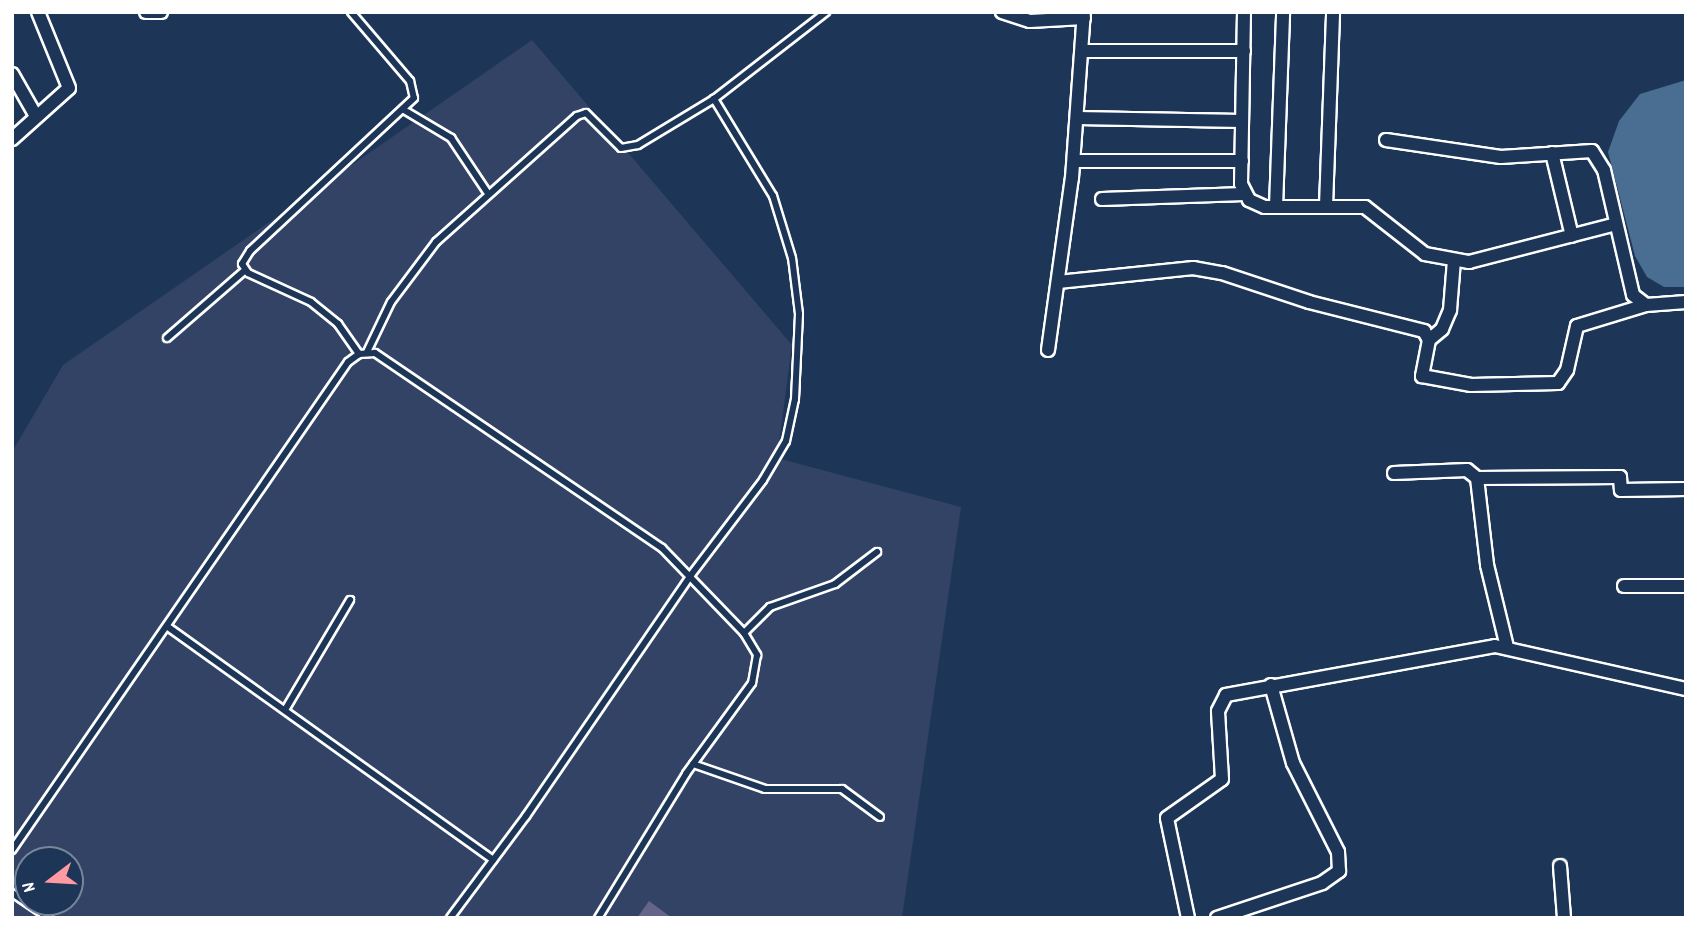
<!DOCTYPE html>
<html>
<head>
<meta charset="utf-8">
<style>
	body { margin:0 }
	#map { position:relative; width:1698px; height:930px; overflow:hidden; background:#1d3557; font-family:Dekko,sans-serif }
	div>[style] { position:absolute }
	.built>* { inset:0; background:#324366 }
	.water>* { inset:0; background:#496e91 }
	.building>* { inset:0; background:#646589 }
	.roads { filter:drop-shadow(2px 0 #fff) drop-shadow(-2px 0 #fff) drop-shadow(0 2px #fff) drop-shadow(0 -2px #fff) }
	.lane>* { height:6px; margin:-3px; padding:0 3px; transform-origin:3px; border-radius:3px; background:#1d3557 }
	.street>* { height:12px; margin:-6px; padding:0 6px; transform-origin:6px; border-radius:6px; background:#1d3557 }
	span { translate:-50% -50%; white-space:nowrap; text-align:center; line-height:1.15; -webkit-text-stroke:5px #1d3557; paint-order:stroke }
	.frame { position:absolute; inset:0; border:14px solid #fff; pointer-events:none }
	.north { position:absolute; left:14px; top:846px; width:70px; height:70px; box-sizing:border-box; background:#1d3557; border:2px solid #77869a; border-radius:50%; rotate:253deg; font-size:19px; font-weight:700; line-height:28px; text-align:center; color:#fff }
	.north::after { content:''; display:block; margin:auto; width:24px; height:32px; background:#ff9aa2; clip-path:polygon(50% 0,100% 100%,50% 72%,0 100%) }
</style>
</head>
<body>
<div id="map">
	<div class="built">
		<i style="clip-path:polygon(evenodd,532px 40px,792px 345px,777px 458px,961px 507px,902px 918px,12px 918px,12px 452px,63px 365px,532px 40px,28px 860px,70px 860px,70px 902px,28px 902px,28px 860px)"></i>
	</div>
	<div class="water">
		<i style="clip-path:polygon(1686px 80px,1686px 287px,1664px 287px,1647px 277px,1635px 256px,1608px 152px,1619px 121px,1640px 94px)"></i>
	</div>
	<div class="building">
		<i style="clip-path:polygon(649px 901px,672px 918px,637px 918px)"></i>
	</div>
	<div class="roads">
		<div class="lane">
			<i style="left:351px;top:12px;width:91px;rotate:49.5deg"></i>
			<i style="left:410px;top:81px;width:17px;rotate:77deg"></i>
			<i style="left:414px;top:98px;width:224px;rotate:137deg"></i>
			<i style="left:250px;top:251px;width:15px;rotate:122deg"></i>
			<i style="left:242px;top:264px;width:11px;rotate:56deg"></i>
			<i style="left:248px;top:273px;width:69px;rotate:24.7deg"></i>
			<i style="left:311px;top:302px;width:35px;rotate:39deg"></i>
			<i style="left:338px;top:324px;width:37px;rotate:55deg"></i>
			<i style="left:404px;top:110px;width:55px;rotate:30.8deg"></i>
			<i style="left:451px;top:138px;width:65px;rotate:56.3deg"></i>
			<i style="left:167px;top:338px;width:102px;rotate:-41deg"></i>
			<i style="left:367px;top:352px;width:55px;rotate:-64.4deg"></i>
			<i style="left:391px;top:302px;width:75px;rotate:-53.1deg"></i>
			<i style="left:436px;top:242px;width:189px;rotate:-41.8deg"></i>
			<i style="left:577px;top:116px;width:9px;rotate:-18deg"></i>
			<i style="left:586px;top:113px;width:49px;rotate:45deg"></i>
			<i style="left:621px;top:148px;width:17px;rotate:-10deg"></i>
			<i style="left:638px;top:145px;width:89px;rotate:-31.2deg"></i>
			<i style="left:714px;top:99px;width:142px;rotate:-37.8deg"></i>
			<i style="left:168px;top:627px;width:400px;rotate:35.6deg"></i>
			<i style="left:744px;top:633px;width:37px;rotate:-45deg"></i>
			<i style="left:770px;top:607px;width:69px;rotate:-19.5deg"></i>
			<i style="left:835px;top:584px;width:53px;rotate:-37.3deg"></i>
			<i style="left:285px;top:710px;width:128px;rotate:-59.4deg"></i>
			<i style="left:693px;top:764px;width:76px;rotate:19.1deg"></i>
			<i style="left:765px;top:789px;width:77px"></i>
			<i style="left:842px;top:789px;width:47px;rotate:36.4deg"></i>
			<i style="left:12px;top:850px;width:592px;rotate:-55.45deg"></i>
			<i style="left:348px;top:362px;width:14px;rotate:-36deg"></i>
			<i style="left:359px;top:354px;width:16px;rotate:-4deg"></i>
			<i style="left:375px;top:353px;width:347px;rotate:34.2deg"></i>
			<i style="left:662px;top:548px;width:118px;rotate:46deg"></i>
			<i style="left:744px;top:633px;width:26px;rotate:59deg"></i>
			<i style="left:757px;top:655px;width:28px;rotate:100deg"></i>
			<i style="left:752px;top:683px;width:112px;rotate:126deg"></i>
			<i style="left:686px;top:774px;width:169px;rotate:121.4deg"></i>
			<i style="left:12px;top:893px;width:45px;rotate:34deg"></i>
			<i style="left:450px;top:918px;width:127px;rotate:-53.3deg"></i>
			<i style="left:526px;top:816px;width:292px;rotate:-55.6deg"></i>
			<i style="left:691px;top:575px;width:119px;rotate:-52.8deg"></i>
			<i style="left:763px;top:480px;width:45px;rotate:-59.5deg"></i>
			<i style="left:786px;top:441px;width:43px;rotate:-77.9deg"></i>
			<i style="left:795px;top:399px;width:85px;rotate:-87.3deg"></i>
			<i style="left:799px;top:314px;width:56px;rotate:-97.1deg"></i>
			<i style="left:792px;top:258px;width:65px;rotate:-107deg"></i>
			<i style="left:773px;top:196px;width:114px;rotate:-121.3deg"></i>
		</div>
		<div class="street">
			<i style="left:146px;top:12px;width:15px"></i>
			<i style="left:1002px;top:12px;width:29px;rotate:18deg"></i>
			<i style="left:1030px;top:21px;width:54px;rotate:-3.2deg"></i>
			<i style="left:1244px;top:12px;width:172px;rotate:91deg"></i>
			<i style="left:1241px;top:184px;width:18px;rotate:63deg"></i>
			<i style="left:1249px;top:200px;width:17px;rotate:24deg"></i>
			<i style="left:1265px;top:207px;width:100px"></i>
			<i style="left:1365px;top:207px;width:76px;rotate:38.1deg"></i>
			<i style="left:1425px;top:254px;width:45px;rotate:10.3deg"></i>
			<i style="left:1469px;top:262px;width:152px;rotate:-14.5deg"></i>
			<i style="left:1082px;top:51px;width:162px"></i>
			<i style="left:12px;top:74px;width:48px;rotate:60.3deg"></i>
			<i style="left:1077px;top:118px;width:165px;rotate:1deg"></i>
			<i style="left:12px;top:139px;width:76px;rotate:-41.8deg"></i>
			<i style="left:69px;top:88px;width:82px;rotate:-112.2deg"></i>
			<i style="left:1386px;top:140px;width:116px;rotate:8.4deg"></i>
			<i style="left:1501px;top:157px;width:91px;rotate:-3.8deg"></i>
			<i style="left:1592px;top:151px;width:22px;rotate:58deg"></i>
			<i style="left:1604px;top:170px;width:128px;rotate:76.9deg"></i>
			<i style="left:1633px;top:295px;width:16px;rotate:38deg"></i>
			<i style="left:1646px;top:305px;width:40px;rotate:-4.3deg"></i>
			<i style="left:1552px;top:153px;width:85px;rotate:76.5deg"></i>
			<i style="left:1074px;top:161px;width:168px"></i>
			<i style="left:1102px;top:199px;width:142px;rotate:-2deg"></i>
			<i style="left:1326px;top:206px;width:194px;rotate:-87.9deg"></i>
			<i style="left:1276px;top:207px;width:195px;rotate:-87.9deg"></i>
			<i style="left:1058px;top:282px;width:136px;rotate:-5.9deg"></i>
			<i style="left:1193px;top:268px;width:29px;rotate:10deg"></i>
			<i style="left:1222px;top:273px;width:92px;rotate:18.4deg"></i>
			<i style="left:1309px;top:302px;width:119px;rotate:14.2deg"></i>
			<i style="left:1424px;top:331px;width:10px;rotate:61deg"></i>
			<i style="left:1429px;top:340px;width:37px;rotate:101deg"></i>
			<i style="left:1422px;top:376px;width:50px;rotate:10.4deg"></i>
			<i style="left:1471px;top:385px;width:87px;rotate:-1.3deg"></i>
			<i style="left:1558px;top:383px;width:16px;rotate:-55deg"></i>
			<i style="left:1567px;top:370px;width:45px;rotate:-77.2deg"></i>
			<i style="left:1577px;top:326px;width:72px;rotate:-16.9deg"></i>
			<i style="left:1429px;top:340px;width:17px;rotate:-40deg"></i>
			<i style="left:1442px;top:329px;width:21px;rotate:-67deg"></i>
			<i style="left:1450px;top:310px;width:50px;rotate:-85.4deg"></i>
			<i style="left:1048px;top:350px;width:174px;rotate:-82.1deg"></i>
			<i style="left:1072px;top:178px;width:166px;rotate:-85.9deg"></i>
			<i style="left:1394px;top:473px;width:73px;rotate:-2.4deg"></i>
			<i style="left:1467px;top:470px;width:13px;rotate:39deg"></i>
			<i style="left:1477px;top:478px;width:88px;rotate:83.4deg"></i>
			<i style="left:1487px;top:565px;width:84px;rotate:76.3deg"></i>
			<i style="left:1477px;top:478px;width:143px;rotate:-0.4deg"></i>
			<i style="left:1620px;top:477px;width:13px;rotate:86deg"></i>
			<i style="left:1621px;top:490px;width:65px;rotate:-0.9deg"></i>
			<i style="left:1624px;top:586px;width:62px"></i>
			<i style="left:1560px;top:866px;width:52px;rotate:85.6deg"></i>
			<i style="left:1188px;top:918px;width:102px;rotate:-101.9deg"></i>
			<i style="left:1167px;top:818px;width:67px;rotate:-35.3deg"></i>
			<i style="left:1222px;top:779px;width:68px;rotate:-93.4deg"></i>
			<i style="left:1218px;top:711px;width:18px;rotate:-63deg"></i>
			<i style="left:1226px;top:695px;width:273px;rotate:-10.3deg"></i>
			<i style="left:1495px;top:646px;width:196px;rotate:12.7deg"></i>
			<i style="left:1217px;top:918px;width:111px;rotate:-18.4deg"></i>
			<i style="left:1322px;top:883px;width:21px;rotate:-35deg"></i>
			<i style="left:1339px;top:871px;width:19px;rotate:-93deg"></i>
			<i style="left:1338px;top:852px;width:100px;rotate:-116.8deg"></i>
			<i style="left:1293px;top:763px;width:81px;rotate:-105.8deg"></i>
		</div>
	</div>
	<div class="frame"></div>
	<div class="north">N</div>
</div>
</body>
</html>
